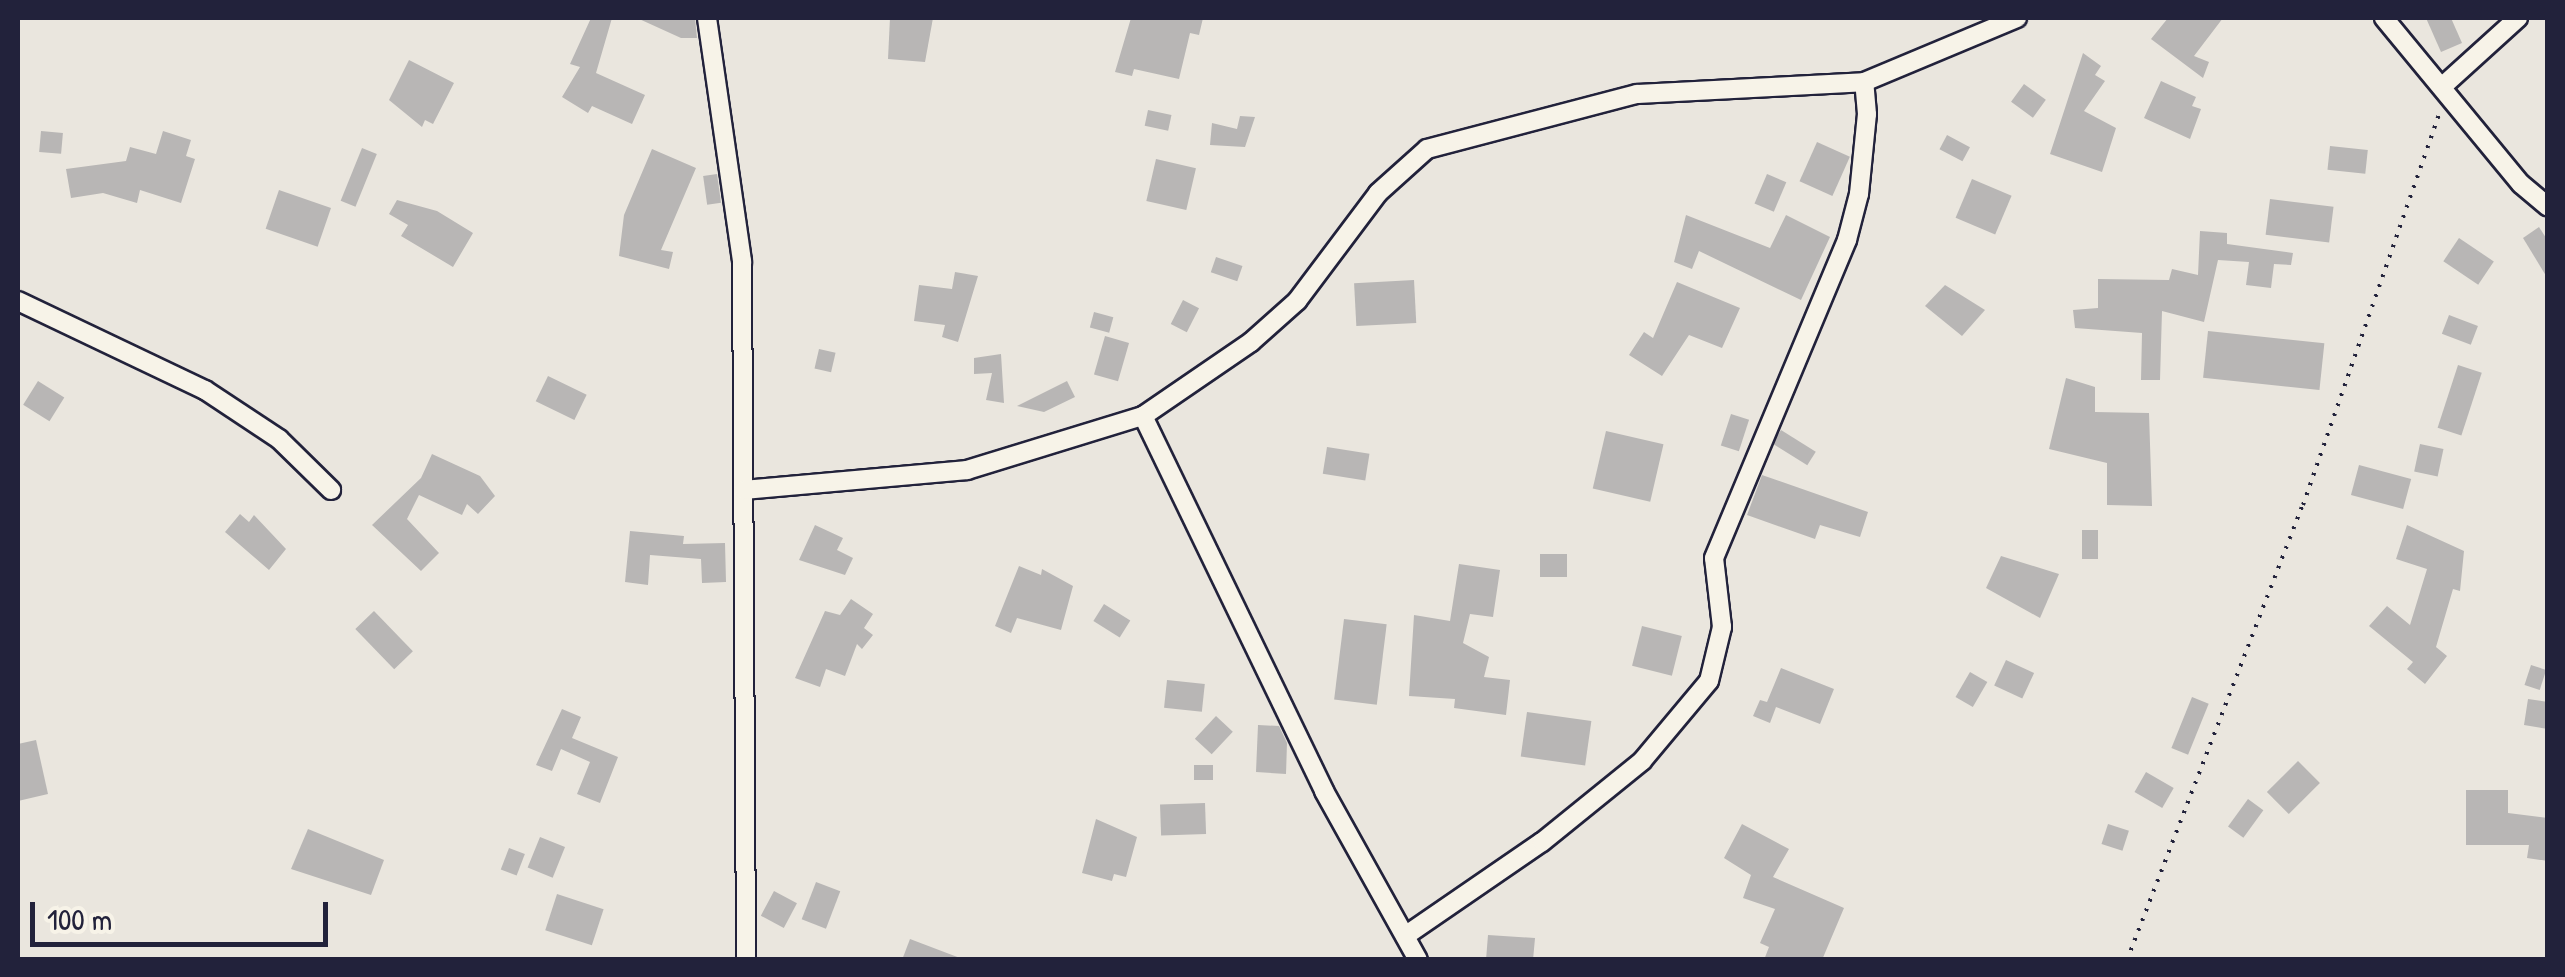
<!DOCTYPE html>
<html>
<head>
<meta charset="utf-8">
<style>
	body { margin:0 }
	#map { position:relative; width:2565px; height:977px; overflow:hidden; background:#eae6de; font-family:"Patrick Hand",sans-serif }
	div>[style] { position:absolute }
	.building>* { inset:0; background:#b8b6b5; transform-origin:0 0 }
	.path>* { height:4px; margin-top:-2px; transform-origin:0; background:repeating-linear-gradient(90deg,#22223b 0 2.5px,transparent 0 10.5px) }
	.roads { filter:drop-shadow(2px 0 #22223b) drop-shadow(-2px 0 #22223b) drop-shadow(0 2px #22223b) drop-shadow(0 -2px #22223b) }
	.minor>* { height:18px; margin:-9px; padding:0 9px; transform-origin:9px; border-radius:9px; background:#f7f3e8 }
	span { translate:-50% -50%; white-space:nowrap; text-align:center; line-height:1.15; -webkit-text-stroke:9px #f7f3e8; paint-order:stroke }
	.frame { position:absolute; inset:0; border:20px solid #22223b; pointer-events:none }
	.scale { position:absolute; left:30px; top:902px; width:298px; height:45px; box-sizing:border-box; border:5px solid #22223b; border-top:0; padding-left:12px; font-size:30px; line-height:35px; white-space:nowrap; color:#22223b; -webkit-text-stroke:8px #f7f3e8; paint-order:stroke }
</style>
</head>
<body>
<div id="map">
	<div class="building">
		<i style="clip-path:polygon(591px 18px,612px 18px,596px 73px,645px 95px,632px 124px,592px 106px,588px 113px,562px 97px,580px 67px,570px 64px)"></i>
		<i style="clip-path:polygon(637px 18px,695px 18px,697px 38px,681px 38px)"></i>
		<i style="clip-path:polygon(890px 18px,933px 18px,925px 62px,888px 59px)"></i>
		<i style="clip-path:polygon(1131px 18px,1203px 18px,1199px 35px,1190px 33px,1179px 79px,1134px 69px,1132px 76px,1115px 72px)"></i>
		<i style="clip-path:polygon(2168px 18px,2223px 18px,2194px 56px,2209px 62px,2203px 78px,2151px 39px)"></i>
		<i style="clip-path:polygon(2426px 18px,2451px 18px,2462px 43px,2441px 52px)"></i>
		<i style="clip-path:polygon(2083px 53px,2101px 66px,2095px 75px,2105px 81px,2084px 111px,2116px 128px,2102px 172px,2050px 154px)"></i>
		<i style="clip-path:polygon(409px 60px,454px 83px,433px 124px,425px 120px,422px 127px,389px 100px)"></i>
		<i style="clip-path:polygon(2161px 81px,2196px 97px,2192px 106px,2201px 109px,2190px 139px,2144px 118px)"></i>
		<i style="left:2024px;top:84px;width:27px;height:22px;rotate:36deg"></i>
		<i style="left:1148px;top:110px;width:24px;height:16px;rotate:12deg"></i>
		<i style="clip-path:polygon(1240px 116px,1255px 117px,1245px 147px,1210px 145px,1212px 123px,1237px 129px)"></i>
		<i style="left:41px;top:131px;width:22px;height:21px;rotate:5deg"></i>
		<i style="clip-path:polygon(163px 131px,191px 140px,186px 156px,195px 159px,181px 203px,140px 190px,137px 203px,103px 193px,71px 198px,66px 169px,126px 161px,130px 147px,156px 154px)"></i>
		<i style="left:1947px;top:135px;width:26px;height:16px;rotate:28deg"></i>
		<i style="left:1817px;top:142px;width:36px;height:43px;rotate:24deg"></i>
		<i style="left:2330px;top:146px;width:38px;height:24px;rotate:6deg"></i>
		<i style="left:362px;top:148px;width:16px;height:57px;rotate:22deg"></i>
		<i style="clip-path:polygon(652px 149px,696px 168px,661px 250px,673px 252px,669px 269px,619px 256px,624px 215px)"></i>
		<i style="left:1156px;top:159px;width:41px;height:43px;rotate:13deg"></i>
		<i style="left:717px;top:174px;width:29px;height:14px;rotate:82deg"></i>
		<i style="left:1767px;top:174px;width:21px;height:32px;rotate:23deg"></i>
		<i style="left:1972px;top:179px;width:43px;height:42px;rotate:23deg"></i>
		<i style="left:279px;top:190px;width:55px;height:41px;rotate:19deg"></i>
		<i style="left:2270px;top:199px;width:64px;height:36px;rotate:7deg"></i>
		<i style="clip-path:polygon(397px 200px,437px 211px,473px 233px,453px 267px,401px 236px,408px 225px,389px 214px)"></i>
		<i style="clip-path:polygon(1686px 215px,1770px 248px,1786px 215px,1830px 237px,1801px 300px,1699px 251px,1692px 269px,1674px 262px)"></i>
		<i style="clip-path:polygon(2539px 227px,2548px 241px,2548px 279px,2523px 238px)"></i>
		<i style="clip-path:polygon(2200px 231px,2227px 233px,2227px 244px,2293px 253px,2291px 265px,2274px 264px,2271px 288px,2246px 285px,2249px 262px,2218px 260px,2204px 322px,2162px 311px,2160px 380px,2141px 380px,2142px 333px,2075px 328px,2073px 310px,2098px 308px,2098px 279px,2169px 280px,2172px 269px,2198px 275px)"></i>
		<i style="left:2459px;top:238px;width:42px;height:28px;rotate:34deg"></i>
		<i style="left:1216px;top:257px;width:28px;height:16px;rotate:19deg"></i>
		<i style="clip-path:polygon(955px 272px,978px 276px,958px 342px,942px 337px,945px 325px,914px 321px,919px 285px,952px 289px)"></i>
		<i style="left:1414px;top:280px;width:43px;height:60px;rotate:87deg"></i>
		<i style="clip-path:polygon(1677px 282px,1740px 308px,1722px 348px,1689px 335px,1662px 376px,1629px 355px,1644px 332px,1653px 338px)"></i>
		<i style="clip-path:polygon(1945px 285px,1985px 310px,1962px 336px,1925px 306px)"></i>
		<i style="left:1183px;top:300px;width:18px;height:27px;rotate:27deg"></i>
		<i style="left:1094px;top:312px;width:20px;height:16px;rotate:15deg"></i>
		<i style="left:2449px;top:315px;width:31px;height:20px;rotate:21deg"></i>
		<i style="left:2208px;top:331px;width:117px;height:47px;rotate:6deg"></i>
		<i style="left:1105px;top:336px;width:25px;height:40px;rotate:16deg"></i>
		<i style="left:819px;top:349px;width:17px;height:20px;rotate:13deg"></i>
		<i style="clip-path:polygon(1001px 354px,1004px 403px,986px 400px,992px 373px,974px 374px,974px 358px)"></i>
		<i style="left:2458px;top:365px;width:25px;height:66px;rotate:18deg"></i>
		<i style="left:548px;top:376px;width:43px;height:28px;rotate:26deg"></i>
		<i style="clip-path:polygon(2066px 378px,2095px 387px,2095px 412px,2149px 413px,2152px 506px,2107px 505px,2107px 463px,2049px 449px)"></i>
		<i style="left:38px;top:381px;width:31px;height:28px;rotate:32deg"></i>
		<i style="clip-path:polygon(1067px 381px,1075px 397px,1044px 412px,1017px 406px)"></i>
		<i style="left:1731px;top:414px;width:19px;height:33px;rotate:18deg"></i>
		<i style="left:1781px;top:430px;width:41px;height:16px;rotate:32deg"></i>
		<i style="left:1606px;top:431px;width:59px;height:59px;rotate:13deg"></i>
		<i style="left:2420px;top:444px;width:24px;height:28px;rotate:12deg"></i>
		<i style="left:1327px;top:447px;width:43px;height:27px;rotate:9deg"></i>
		<i style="clip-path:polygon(432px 454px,480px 476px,495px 496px,478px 514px,467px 504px,462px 515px,419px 495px,407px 519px,439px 553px,421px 571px,372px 525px,421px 478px)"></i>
		<i style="left:2359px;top:465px;width:54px;height:31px;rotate:15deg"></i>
		<i style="clip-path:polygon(1762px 475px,1868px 512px,1860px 537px,1820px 525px,1815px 539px,1747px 515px)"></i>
		<i style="clip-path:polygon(240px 514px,249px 522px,254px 515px,286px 549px,269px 570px,225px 532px)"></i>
		<i style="clip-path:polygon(815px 525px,843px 538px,837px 550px,853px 558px,845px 575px,799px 560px)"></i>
		<i style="clip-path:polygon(2407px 525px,2464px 551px,2460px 591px,2453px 589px,2436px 647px,2447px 656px,2425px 684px,2407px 669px,2413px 662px,2369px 626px,2387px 606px,2410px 625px,2427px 569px,2396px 559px)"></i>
		<i style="left:2082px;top:530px;width:16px;height:29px"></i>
		<i style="clip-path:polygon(630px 531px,684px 536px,683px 544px,725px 543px,726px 582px,702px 583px,701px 559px,650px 555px,648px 585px,625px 582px)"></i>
		<i style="left:1540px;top:554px;width:27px;height:23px"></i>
		<i style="clip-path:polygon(2001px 556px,2059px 574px,2040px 618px,1986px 588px)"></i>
		<i style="clip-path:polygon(1459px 564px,1500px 570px,1493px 617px,1470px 614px,1463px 643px,1489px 657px,1484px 677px,1510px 680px,1506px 715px,1454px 708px,1455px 699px,1409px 696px,1414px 615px,1450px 621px)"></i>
		<i style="clip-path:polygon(1019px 566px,1041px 575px,1042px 569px,1073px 586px,1061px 630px,1017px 618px,1011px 633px,995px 626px)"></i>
		<i style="clip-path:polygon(851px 599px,873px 614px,864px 628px,873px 635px,862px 649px,857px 644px,845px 676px,826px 669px,820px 687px,795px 678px,825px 611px,840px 615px)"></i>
		<i style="left:1104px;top:604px;width:31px;height:20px;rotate:32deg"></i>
		<i style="left:374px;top:611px;width:56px;height:26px;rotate:46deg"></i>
		<i style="left:1344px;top:619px;width:43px;height:81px;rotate:7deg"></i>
		<i style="left:1642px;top:626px;width:41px;height:41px;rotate:14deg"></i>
		<i style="left:2006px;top:660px;width:31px;height:28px;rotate:25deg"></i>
		<i style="left:2531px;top:665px;width:16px;height:21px;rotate:18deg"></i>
		<i style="clip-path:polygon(1781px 668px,1834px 689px,1820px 724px,1776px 707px,1770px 723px,1753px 716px,1760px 700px,1767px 702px)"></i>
		<i style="left:1970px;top:672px;width:20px;height:29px;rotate:30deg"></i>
		<i style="left:1167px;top:680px;width:38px;height:28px;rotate:6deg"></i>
		<i style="left:2192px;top:697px;width:18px;height:55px;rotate:22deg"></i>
		<i style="clip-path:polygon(2528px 699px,2548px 702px,2548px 729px,2524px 725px)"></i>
		<i style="clip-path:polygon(562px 709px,581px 717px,572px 738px,618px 757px,600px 803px,577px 794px,590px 762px,561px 749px,552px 771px,536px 765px)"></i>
		<i style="left:1527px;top:712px;width:65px;height:45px;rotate:8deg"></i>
		<i style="left:1216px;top:716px;width:23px;height:31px;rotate:43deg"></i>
		<i style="clip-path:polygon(1258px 725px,1279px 726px,1287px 743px,1286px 774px,1256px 772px)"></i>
		<i style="clip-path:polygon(36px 740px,48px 794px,18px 801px,18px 744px)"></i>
		<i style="left:2298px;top:761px;width:31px;height:44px;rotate:45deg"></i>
		<i style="left:1194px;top:765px;width:19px;height:15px"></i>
		<i style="left:2146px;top:772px;width:32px;height:23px;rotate:30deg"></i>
		<i style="clip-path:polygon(2466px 790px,2508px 790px,2508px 813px,2548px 818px,2548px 861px,2527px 858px,2529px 845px,2466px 845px)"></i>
		<i style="left:2248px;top:799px;width:19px;height:34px;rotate:36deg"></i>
		<i style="left:1205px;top:803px;width:31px;height:45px;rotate:88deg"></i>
		<i style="clip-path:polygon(1096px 819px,1137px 837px,1126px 877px,1114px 874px,1112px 881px,1082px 873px)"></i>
		<i style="clip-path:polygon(1742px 824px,1789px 849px,1773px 877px,1844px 908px,1822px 960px,1764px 960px,1769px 947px,1760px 943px,1775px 909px,1743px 898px,1751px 875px,1724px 858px)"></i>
		<i style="left:2108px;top:824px;width:22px;height:21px;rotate:18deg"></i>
		<i style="clip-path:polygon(308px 829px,384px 860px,371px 895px,291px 869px)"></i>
		<i style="left:540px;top:837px;width:27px;height:33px;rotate:22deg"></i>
		<i style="left:509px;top:848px;width:17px;height:23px;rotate:21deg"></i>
		<i style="left:816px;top:882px;width:26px;height:40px;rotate:21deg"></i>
		<i style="left:774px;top:891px;width:26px;height:28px;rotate:28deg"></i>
		<i style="left:557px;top:894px;width:49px;height:38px;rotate:18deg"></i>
		<i style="clip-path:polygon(1488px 935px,1535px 938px,1533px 960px,1486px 960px)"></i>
		<i style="clip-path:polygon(910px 939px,960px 958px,960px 960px,902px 960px)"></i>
	</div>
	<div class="path">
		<i style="left:2127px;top:960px;width:488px;rotate:-68.9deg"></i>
		<i style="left:2303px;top:505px;width:414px;rotate:-70.8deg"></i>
	</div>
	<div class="roads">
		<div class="minor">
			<i style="left:707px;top:18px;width:246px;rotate:81.8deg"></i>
			<i style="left:742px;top:261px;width:699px;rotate:89.67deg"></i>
			<i style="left:2384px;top:18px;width:215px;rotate:50.5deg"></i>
			<i style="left:2521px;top:184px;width:35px;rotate:40deg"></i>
			<i style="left:2444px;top:85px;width:100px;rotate:-42.2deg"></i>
			<i style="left:18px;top:301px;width:207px;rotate:25.5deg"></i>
			<i style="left:205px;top:390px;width:89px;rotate:33.5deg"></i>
			<i style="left:279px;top:439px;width:73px;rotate:44.4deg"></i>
			<i style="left:1143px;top:416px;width:416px;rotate:64.2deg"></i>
			<i style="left:1324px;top:791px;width:193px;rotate:60.9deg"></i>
			<i style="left:744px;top:490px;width:224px;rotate:-5.1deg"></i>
			<i style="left:967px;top:470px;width:184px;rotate:-17.1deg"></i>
			<i style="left:1143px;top:416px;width:131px;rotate:-34.4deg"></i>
			<i style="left:1251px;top:342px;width:62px;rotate:-41.7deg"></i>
			<i style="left:1297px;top:301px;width:135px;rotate:-53.1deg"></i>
			<i style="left:1378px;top:193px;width:66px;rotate:-41.9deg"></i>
			<i style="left:1427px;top:149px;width:217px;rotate:-14.7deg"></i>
			<i style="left:1637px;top:94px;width:227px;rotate:-3deg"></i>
			<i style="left:1864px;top:82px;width:166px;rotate:-22.7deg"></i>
			<i style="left:1405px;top:936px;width:166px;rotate:-34.5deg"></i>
			<i style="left:1542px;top:842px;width:129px;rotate:-39deg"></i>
			<i style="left:1642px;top:761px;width:104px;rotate:-50.1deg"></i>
			<i style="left:1709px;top:681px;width:56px;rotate:-76.5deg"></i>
			<i style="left:1722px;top:627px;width:69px;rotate:-96.6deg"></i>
			<i style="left:1714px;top:558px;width:345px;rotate:-67.3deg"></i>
			<i style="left:1847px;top:240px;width:48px;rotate:-75.4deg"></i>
			<i style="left:1859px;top:194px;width:80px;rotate:-84.3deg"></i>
			<i style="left:1867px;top:114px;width:32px;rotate:-95deg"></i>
		</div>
	</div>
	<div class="frame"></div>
	<div class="scale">100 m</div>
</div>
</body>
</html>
